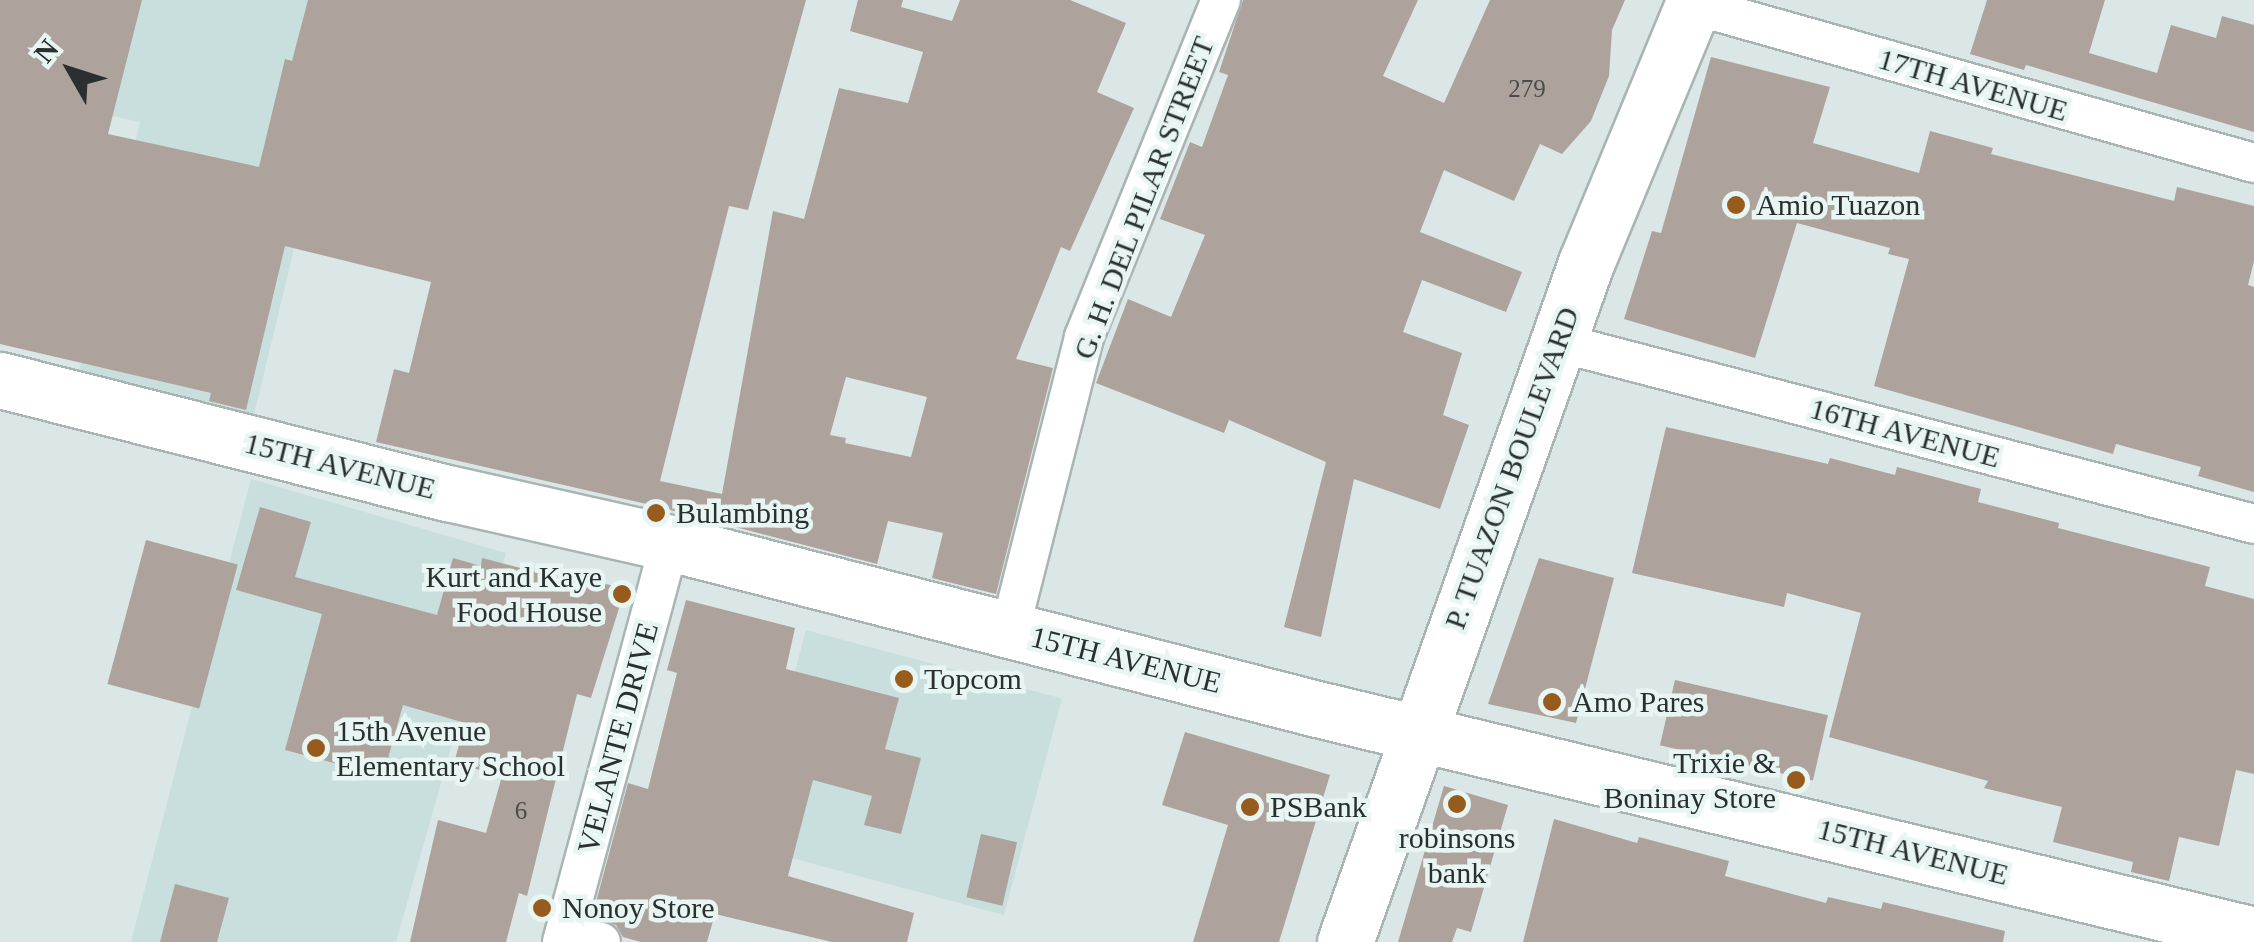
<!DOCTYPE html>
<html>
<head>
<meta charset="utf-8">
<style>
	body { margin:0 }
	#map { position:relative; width:2254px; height:942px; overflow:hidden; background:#dae7e6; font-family:Georgia,serif }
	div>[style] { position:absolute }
	.built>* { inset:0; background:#c8dfdd; transform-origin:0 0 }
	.building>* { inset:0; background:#ada39c; transform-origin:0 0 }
	.roads { filter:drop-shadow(2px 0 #a8b5b3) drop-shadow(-2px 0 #a8b5b3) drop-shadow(0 2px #a8b5b3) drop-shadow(0 -2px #a8b5b3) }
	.minor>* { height:38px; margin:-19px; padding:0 19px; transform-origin:19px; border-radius:19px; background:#fff }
	.secondary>* { height:55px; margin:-27.5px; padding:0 27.5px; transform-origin:27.5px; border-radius:27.5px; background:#fff }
	.dots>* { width:28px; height:28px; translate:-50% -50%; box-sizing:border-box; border:5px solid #e7f5f3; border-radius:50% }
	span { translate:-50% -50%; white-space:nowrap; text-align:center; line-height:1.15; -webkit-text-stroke:9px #e7f5f3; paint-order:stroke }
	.number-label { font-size:25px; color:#4b4c4a }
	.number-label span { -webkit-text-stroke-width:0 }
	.street-label { font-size:30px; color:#2a2f2f }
	.poi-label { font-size:30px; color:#2a2f2f }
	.left { translate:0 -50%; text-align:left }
	.right { translate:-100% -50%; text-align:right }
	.north { position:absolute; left:20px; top:20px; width:100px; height:100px; -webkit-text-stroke:8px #e7f5f3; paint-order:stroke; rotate:309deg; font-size:28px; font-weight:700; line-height:40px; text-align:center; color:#2a2f2f }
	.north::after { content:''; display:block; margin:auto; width:35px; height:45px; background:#2a2f2f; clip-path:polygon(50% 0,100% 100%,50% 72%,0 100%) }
</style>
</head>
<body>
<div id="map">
	<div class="built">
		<i style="clip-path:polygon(0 0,354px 0,253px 419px,78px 375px,140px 122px,0 91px)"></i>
		<i style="clip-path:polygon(251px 479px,506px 553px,396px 942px,131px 942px)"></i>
		<i style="left:806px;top:630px;width:265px;height:224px;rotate:15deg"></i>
	</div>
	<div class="building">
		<i style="clip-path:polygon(evenodd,0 0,142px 0,108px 134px,259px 167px,285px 59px,292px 61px,308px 0,806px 0,748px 210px,729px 206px,660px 481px,722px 494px,773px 211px,804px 219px,839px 88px,908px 103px,923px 52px,850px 31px,858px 0,903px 0,901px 7px,952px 21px,960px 0,1070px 0,1126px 23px,1097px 92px,1134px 108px,1070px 251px,1061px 247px,1016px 359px,1053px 368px,996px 594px,932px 578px,943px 533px,888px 521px,877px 564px,651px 505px,376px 442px,394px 369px,409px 373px,431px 282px,285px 246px,246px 410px,209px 401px,211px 393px,0 344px,0 0,846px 377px,927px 397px,911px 457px,845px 443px,846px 438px,830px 435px,846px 377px)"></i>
		<i style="clip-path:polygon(1243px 0,1418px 0,1383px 76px,1444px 103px,1490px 0,1625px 0,1612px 30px,1609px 76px,1591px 121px,1562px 154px,1540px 144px,1514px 201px,1444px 170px,1420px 232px,1522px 272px,1506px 312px,1422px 280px,1403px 332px,1462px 353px,1443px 415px,1469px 425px,1440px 509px,1354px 479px,1321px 637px,1284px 627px,1326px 462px,1229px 420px,1224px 433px,1096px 383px,1128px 299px,1171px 317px,1205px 235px,1160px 219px,1190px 142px,1202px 147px,1228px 75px,1219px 72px)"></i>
		<i style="clip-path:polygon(1987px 0,2105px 0,2089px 53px,2157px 73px,2171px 25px,2216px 38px,2222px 16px,2254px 25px,2254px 132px,2026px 65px,2024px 70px,1970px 54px)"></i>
		<i style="clip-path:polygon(1711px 57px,1830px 87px,1813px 143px,1919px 173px,1930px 131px,1993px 148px,1991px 154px,2174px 201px,2177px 187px,2254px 206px,2254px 261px,2248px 285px,2254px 287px,2254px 492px,2198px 476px,2201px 467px,2116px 444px,2113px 454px,1874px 386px,1909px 259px,1888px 254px,1890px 248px,1797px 223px,1755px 358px,1624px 319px,1652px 231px,1661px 233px)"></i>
		<i style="clip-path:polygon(1666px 427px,1828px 464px,1830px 458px,1895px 475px,1897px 467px,1981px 489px,1978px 502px,2059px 523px,2058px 528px,2210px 567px,2205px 586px,2254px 599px,2254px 774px,2236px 770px,2219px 846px,2179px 837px,2169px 881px,2131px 872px,2133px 862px,2053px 842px,2062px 807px,1984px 788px,1988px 781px,1829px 737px,1861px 613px,1787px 593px,1784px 607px,1632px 573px)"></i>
		<i style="clip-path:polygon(260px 507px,311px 522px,295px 577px,437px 615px,453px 558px,481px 566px,482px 558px,578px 583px,580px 577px,625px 589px,591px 698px,577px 694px,527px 896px,519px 893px,506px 942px,410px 942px,438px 820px,486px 833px,502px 776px,454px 763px,465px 723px,403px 705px,383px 776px,285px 750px,322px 614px,236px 590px)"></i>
		<i style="left:146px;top:540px;width:95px;height:149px;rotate:15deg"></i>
		<i style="clip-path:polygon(1539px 558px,1614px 578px,1576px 723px,1488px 704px)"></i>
		<i style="clip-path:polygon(686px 600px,795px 628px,786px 669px,899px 698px,885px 749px,921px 758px,901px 834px,864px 825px,872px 796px,813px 780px,788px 876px,914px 913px,907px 942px,832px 942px,715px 914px,707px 942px,641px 942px,623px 937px,616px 925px,592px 917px,628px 783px,648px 789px,677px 673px,667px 670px)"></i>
		<i style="left:1675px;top:680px;width:157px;height:67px;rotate:13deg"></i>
		<i style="clip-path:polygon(1185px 732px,1330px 775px,1279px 942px,1193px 942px,1228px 825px,1162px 805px)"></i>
		<i style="clip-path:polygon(1444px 786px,1508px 805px,1471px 932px,1457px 928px,1452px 942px,1398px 942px)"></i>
		<i style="clip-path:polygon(1554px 819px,1637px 843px,1639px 837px,1729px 861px,1725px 876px,1826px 903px,1828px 897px,1881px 909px,1883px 902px,2005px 931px,2003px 942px,1523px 942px)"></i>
		<i style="left:981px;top:834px;width:37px;height:65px;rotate:13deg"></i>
		<i style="clip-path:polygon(175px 884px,229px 898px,217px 942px,160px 942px)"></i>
	</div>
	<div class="roads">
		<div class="minor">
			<i style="left:1693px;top:5px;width:583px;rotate:15.73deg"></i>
			<i style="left:1557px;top:342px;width:720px;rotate:14.63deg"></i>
			<i style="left:1010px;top:630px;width:302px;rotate:-75.8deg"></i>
			<i style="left:1084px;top:337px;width:364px;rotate:-67.9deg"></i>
			<i style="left:565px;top:933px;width:37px;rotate:14deg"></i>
			<i style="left:562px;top:942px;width:413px;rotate:-74.9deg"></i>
		</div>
		<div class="secondary">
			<i style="left:0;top:380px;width:462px;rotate:14.2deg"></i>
			<i style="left:448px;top:493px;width:228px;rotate:12.7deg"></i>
			<i style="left:670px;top:543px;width:660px;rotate:14.39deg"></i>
			<i style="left:1309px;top:707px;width:972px;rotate:13.56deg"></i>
			<i style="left:1345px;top:942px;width:721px;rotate:-70.46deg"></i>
			<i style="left:1586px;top:263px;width:285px;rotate:-67.5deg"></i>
		</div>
	</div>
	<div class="dots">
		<i style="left:1736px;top:205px;background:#985b1e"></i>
		<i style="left:656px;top:513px;background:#985b1e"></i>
		<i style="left:622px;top:594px;background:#985b1e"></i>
		<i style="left:904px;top:679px;background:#985b1e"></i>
		<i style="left:1552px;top:702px;background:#985b1e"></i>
		<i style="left:316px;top:748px;background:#985b1e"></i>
		<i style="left:1796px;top:780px;background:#985b1e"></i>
		<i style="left:1457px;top:804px;background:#985b1e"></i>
		<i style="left:1250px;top:807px;background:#985b1e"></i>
		<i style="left:542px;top:908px;background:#985b1e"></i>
	</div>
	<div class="number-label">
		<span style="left:1527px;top:89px">279</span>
		<span style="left:521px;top:811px">6</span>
	</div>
	<div class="street-label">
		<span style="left:1973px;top:85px;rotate:16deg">17TH AVENUE</span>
		<span style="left:1144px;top:198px;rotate:-69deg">G. H. DEL PILAR STREET</span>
		<span style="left:1905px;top:433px;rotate:15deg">16TH AVENUE</span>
		<span style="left:340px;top:466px;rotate:14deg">15TH AVENUE</span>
		<span style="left:1512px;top:468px;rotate:-70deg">P. TUAZON BOULEVARD</span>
		<span style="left:1126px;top:660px;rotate:14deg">15TH AVENUE</span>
		<span style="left:618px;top:738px;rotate:-75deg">VELANTE DRIVE</span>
		<span style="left:1913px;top:852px;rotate:14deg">15TH AVENUE</span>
	</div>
	<div class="poi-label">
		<span class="left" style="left:1756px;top:205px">Amio Tuazon</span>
		<span class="left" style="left:676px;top:513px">Bulambing</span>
		<span class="right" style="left:602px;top:594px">Kurt and Kaye<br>Food House</span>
		<span class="left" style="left:924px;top:679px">Topcom</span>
		<span class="left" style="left:1572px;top:702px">Amo Pares</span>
		<span class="left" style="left:336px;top:748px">15th Avenue<br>Elementary School</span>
		<span class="right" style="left:1776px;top:780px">Trixie &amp;<br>Boninay Store</span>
		<span class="left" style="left:1270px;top:807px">PSBank</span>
		<span style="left:1457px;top:855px">robinsons<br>bank</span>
		<span class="left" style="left:562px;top:908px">Nonoy Store</span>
	</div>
	<div class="north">N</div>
</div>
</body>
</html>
